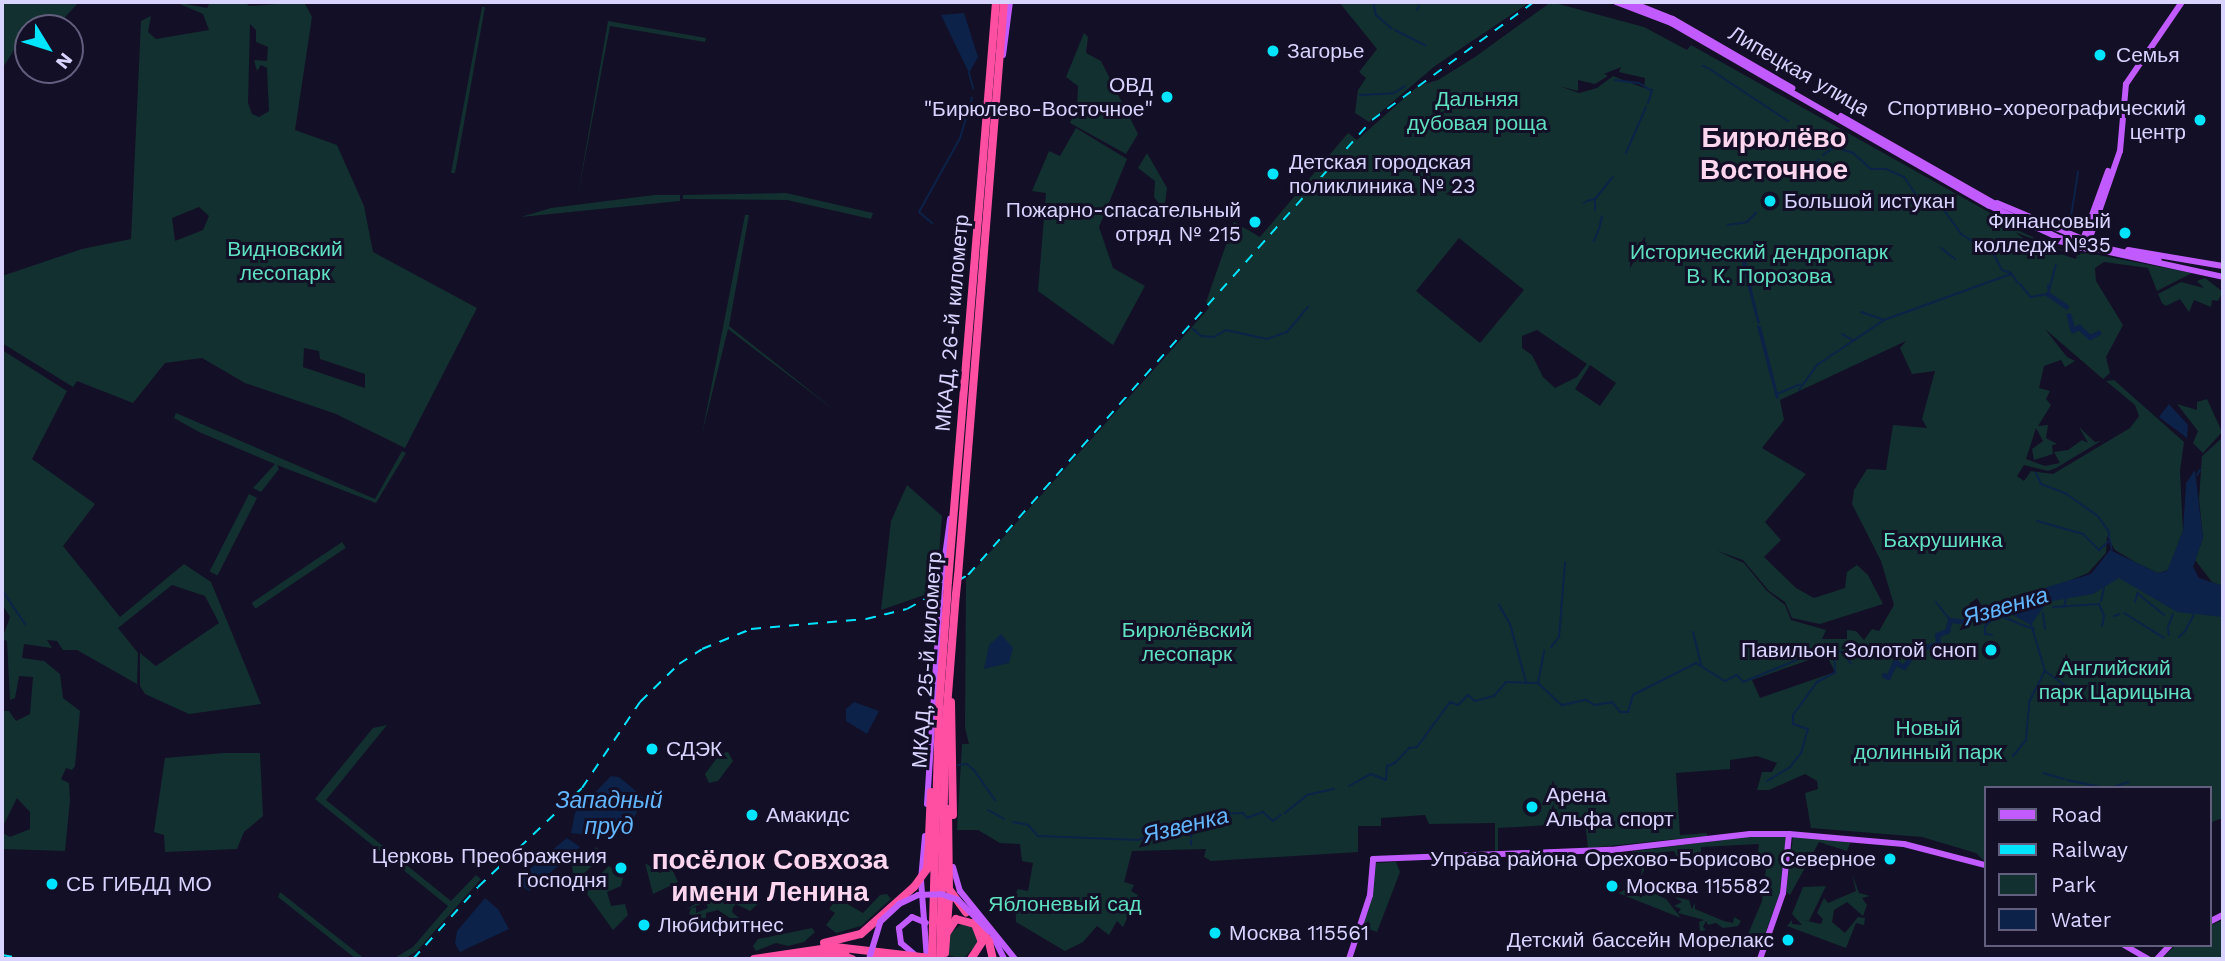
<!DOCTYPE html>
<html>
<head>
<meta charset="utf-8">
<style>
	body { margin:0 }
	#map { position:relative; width:2225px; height:961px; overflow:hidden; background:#130f26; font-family:"Work Sans",sans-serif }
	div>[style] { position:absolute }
	.green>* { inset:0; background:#12302f; transform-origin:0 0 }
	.water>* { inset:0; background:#0c2248 }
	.stream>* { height:2px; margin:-1px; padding:0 1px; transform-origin:1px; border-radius:1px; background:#0c2248 }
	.river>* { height:4.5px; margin:-2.25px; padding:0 2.25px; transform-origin:2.25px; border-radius:2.25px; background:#0c2248 }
	.major>* { height:6px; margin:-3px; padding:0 3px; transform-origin:3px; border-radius:3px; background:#c25bff }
	.highway>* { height:8px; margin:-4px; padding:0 4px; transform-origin:4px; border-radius:4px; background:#ff4fa3 }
	.rail>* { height:2px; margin-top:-1px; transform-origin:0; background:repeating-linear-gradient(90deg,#00e5ff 0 10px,transparent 0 19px) }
	.major-bridge>* { height:6px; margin:-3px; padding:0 3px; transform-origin:3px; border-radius:3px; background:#c25bff }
	.highway-bridge>* { height:8px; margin:-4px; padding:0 4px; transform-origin:4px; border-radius:4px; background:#ff4fa3 }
	.dots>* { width:19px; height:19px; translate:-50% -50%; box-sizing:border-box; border:4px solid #130f26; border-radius:50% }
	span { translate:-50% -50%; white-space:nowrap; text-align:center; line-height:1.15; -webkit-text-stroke:6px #130f26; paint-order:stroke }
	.poi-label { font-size:21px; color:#d9d4ff }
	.left { translate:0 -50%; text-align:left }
	.right { translate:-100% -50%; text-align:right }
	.street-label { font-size:21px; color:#d9d4ff }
	.park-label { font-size:21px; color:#5fe0c0 }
	.water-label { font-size:23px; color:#62b6ff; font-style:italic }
	.district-label { font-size:28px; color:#ffd6f0; font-weight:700 }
	.frame { position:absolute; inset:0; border:4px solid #d9d4ff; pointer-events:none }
	.legend { position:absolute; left:1984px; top:786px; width:228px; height:161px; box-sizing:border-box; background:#130f26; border:2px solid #625e7d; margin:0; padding:9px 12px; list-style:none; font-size:21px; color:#d9d4ff }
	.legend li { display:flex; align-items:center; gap:14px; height:35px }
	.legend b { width:35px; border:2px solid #625e7d }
	.north { position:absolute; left:14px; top:14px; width:70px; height:70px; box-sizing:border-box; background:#130f26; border:2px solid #625e7d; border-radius:50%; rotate:128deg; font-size:19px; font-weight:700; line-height:28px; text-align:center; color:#d9d4ff }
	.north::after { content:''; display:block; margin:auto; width:24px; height:32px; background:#00e5ff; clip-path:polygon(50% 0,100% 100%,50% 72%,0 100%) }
</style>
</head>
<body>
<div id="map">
	<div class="green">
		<i style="clip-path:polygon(2px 2px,79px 2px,55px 28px,28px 28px,2px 69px)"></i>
		<i style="clip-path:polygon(evenodd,175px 2px,207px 8px,210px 2px,245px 2px,249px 6px,304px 2px,312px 17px,295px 130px,337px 145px,364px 206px,373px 252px,477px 308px,405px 448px,336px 414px,245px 383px,202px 358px,165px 363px,133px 403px,77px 381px,73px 387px,2px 343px,2px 276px,82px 249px,131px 239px,141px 21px,151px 16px,148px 32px,156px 39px,209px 30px,203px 14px,175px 2px,250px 24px,256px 30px,256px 42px,268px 47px,267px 61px,254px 60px,257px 71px,261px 65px,267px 68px,269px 111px,259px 117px,252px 114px,248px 103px,250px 24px,175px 2px,199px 207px,209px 216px,203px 230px,175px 241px,172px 218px,199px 207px,175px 2px,304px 348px,319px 351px,320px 359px,365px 374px,365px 388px,303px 367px,304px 348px)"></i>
		<i style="clip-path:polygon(1339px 2px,1530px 2px,1435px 66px,1369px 122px,1355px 113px,1358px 90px,1366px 78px,1359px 72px,1377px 49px)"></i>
		<i style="clip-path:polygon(evenodd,1551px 2px,1644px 27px,1687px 50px,1691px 45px,2008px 223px,2014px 231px,2015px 229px,2075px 256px,2015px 232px,2031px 244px,2076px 259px,2077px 254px,2088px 253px,2192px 273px,2157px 291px,2148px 268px,2104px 262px,2095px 268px,2096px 281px,2123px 325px,2106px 357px,2110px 373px,2103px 379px,2045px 329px,2067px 357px,2075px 361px,2065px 367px,2061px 360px,2044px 366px,2039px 388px,2050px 391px,2046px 399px,2051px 405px,2038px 426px,2048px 425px,2046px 438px,2057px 444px,2052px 445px,2053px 454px,2034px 460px,2032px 449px,2043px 441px,2036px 428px,2026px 459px,2045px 466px,2060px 463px,2054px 452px,2068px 450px,2082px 440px,2088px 443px,2079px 427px,2095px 442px,2101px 441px,2056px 468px,2048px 471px,2024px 465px,2017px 476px,2024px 481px,2031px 471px,2053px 474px,2130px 428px,2139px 416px,2135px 405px,2106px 381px,2114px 380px,2184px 442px,2180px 471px,2183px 531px,2168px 570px,2158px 573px,2135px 562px,2115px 550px,2107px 536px,2106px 553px,2088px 573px,2024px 599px,2011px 598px,1982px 607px,1977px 598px,1969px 604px,1981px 614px,2029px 604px,2108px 571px,2223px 603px,2223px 818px,2209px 823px,2209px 788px,1985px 788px,1985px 862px,1976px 853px,1922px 837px,1811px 828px,1805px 793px,1818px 789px,1817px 781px,1805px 774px,1769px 790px,1757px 790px,1762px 772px,1772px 772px,1777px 763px,1757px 756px,1730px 760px,1730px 769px,1676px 773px,1680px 835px,1707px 833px,1707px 836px,1588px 848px,1585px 823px,1498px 828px,1498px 851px,1495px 851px,1495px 823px,1429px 824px,1425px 815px,1381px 818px,1381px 826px,1358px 826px,1358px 852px,1211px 861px,1204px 857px,1206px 849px,1132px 851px,1124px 882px,1134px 885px,1131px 891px,1138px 895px,1123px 927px,1117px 921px,1109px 935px,1097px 926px,1083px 942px,1065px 951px,1016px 922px,1015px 894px,1018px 889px,1028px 891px,1033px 863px,1022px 861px,1020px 844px,1000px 843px,978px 830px,957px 830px,962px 744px,969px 744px,965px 728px,966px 579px,1209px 308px,1206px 302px,1234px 222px,1260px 237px,1348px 133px,1357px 140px,1418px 86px,1438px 80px,1475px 57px,1551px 2px,1621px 67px,1619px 72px,1645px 78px,1644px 88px,1613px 76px,1597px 88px,1579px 93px,1559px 86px,1578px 91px,1578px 80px,1595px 84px,1608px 76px,1604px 74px,1621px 67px,1551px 2px,1459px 238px,1524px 290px,1480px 343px,1416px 291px,1459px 238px,1551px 2px,1537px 330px,1587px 364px,1577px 377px,1555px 388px,1543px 377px,1532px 355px,1522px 348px,1522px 336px,1537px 330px,1551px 2px,1906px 341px,1900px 348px,1912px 374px,1935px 371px,1922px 419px,1927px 428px,1893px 425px,1886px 470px,1867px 469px,1854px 490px,1852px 504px,1881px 561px,1894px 605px,1879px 631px,1872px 629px,1864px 640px,1856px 631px,1847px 630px,1847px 639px,1822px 639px,1826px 630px,1791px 620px,1785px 605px,1767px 591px,1744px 563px,1717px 551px,1743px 560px,1769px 591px,1785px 602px,1792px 618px,1820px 624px,1883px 604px,1868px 575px,1857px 565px,1847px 572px,1845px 588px,1814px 598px,1796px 588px,1764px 557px,1781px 540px,1765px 522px,1806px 474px,1762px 448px,1784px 420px,1780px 400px,1906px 341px,1551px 2px,1590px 365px,1616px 383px,1600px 406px,1575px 389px,1590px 365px,1551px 2px,1826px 654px,1835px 672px,1760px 698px,1752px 680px,1826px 654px)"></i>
		<i style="clip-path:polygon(482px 7px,485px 7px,455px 173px,451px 173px)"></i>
		<i style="clip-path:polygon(608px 21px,706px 38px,705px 42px,610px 26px,577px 200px)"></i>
		<i style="clip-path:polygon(1084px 33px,1088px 37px,1086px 53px,1101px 61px,1138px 134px,1126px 154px,1070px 123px,1077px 107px,1078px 86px,1066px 77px)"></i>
		<i style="clip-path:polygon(1076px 128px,1127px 159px,1099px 227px,1113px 268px,1145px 286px,1113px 345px,1038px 291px,1046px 193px,1032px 191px,1049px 151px,1060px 156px)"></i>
		<i style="clip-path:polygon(1147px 153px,1167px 188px,1164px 211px,1154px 197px,1155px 181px,1138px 168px)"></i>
		<i style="clip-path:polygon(786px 193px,873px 213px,871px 219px,787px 200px,683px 199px,683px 195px)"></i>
		<i style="clip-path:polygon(654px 195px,680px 195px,680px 201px,521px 217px,551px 208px)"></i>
		<i style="clip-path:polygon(745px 215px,749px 215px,729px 326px,838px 413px,728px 329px,702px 434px)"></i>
		<i style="clip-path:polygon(2205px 278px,2223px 292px,2218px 301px,2212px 300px,2211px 307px,2194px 300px,2189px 312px,2180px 299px,2166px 306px,2162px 303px,2158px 294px,2181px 282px,2204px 288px,2197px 281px)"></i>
		<i style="clip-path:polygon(evenodd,2px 350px,67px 391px,32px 459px,95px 504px,63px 546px,120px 617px,184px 564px,211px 582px,261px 704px,189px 714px,145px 694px,140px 686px,140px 653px,156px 666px,219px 623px,205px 596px,172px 585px,118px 628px,138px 653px,137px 684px,77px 650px,63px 650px,57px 641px,47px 640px,52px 648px,24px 644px,22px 658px,44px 661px,60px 674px,63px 698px,80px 711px,75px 766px,72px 770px,66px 768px,61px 779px,69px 783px,70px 800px,65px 851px,2px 849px,2px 711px,9px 711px,16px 721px,30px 714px,33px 677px,19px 676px,15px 698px,10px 700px,7px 641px,2px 639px,10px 617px,2px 604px,2px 350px,17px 798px,30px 812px,30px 829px,10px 837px,3px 833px,3px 826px,17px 798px)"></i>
		<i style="clip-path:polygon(2207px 399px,2222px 432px,2203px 453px,2193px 443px,2198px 431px,2177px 404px,2197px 410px,2197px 402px)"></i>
		<i style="clip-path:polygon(176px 413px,375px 499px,402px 451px,406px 453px,376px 503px,277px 465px,279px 469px,261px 492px,253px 488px,275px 464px,199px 432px,174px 418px)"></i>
		<i style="clip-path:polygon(2222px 438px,2223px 439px,2223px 586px,2212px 582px,2195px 560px,2203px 538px,2199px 499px,2202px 456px)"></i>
		<i style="clip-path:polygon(907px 485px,942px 516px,936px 591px,881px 610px,891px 521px)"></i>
		<i style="left:249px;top:494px;width:9px;height:87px;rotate:27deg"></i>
		<i style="left:342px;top:542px;width:7px;height:109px;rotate:56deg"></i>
		<i style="clip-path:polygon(387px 725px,326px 800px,451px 901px,476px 875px,481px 879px,417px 951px,404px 959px,393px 959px,413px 947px,448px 906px,315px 799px,373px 728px)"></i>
		<i style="clip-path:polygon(728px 752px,733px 761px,718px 781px,709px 783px,705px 774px,720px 754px)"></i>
		<i style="clip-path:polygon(224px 753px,260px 753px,263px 816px,244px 832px,237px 849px,165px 852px,164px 835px,154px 832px,165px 758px)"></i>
		<i style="clip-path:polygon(1751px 836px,1786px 836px,1780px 892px,1761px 946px,1746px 939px,1762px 901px,1766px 869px,1757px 864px,1759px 844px,1701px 847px,1701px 853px,1679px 854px,1678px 859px,1674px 851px,1656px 853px,1658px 857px,1650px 859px,1641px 876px,1643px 857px,1630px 852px)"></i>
		<i style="clip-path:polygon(1793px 836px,1851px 841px,1847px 851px,1819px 842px,1790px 895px,1786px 892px)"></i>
		<i style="clip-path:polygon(597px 847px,601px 858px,583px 874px,573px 874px,572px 865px)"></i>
		<i style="clip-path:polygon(1396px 862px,1400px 872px,1377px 932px,1363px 927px,1376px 863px)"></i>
		<i style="clip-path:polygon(645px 863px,660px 873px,671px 867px,678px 882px,653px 894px)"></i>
		<i style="clip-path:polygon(609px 866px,623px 878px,621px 886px,607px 892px,611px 906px,625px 904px,628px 915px,613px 930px,587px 894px,591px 883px)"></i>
		<i style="clip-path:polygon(1852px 874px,1859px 893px,1870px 896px,1862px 898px,1867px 905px,1863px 916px,1847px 902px,1834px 910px,1832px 922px,1845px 933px,1858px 917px,1865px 918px,1864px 925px,1856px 923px,1846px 948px,1787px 926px,1792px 920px,1792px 924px,1802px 925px,1792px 914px,1803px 887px,1826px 886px,1809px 921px,1799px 919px,1821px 924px,1823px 919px,1817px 913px,1824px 898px,1828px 903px,1856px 891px)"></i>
		<i style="clip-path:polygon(728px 883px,760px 902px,750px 911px,736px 904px,733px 907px,732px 912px,747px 925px,740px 925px,718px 910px,706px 913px,706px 922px,689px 914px,691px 908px,696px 907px,696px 913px,708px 908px,706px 902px,685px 910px,710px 895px,706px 887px,724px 891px)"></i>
		<i style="clip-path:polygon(1628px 883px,1644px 885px,1632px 889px,1641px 898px,1645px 889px,1666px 899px,1681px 918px,1618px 893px,1627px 889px)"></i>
		<i style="clip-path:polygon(280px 892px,365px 959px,356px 959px,278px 897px)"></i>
		<i style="clip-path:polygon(887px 894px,891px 899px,861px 926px,836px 933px,826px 925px,835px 913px,829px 909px,837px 898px,863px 913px,880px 895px)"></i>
		<i style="clip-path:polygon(1675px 897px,1689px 900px,1692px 909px,1695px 903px,1695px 909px,1724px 921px,1733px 923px,1734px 917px,1741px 921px,1738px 926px,1723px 928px,1716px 923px,1708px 925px,1706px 921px,1703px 927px,1706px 930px,1700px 931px,1699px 922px,1704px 920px,1678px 913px,1681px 909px,1674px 906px,1682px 902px)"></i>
		<i style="clip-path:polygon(2223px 920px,2223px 959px,2161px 959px,2176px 945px,2209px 945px,2209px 926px)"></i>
		<i style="clip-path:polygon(964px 922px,976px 930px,979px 942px,963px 959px,947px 955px,947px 936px)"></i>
		<i style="clip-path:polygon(812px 928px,815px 932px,804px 942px,788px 946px,776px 943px,756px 951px,753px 946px,758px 939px)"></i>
	</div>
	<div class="water">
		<i style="clip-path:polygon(964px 13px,978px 57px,969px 73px,941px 15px)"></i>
		<i style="clip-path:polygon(2169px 404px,2188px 425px,2187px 438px,2159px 417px)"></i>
		<i style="clip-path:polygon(2195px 470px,2203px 538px,2193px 567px,2199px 578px,2223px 586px,2223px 617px,2177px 612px,2119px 578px,2093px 594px,2047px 602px,2031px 625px,2007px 612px,1982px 615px,1992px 603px,2027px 600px,2047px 587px,2091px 574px,2110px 550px,2158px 573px,2167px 571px,2183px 531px,2186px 483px)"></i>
		<i style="clip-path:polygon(1001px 634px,1013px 648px,1009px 663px,984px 669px,989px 645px)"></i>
		<i style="clip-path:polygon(854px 702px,879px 711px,867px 734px,846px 721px,846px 709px)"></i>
		<i style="clip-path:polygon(611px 776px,619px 777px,643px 797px,633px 821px,612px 838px,571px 833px,575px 813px)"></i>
		<i style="clip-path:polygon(567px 838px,580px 847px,529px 891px,519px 884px,516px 881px,544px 857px,550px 857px,551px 851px)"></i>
		<i style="clip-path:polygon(485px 898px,498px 909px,509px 929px,460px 952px,455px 944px,457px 931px)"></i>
	</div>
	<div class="stream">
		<i style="left:1373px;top:2px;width:13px;rotate:77deg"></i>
		<i style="left:1376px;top:15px;width:21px;rotate:41deg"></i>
		<i style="left:1419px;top:4px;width:3px;rotate:-45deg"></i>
		<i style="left:1417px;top:10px;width:4px;rotate:-63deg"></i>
		<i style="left:1395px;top:30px;width:34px;rotate:27deg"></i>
		<i style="left:1703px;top:66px;width:3px;rotate:18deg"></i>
		<i style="left:1708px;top:68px;width:96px;rotate:33.5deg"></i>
		<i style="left:969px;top:73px;width:16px;rotate:75deg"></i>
		<i style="left:1615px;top:80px;width:24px;rotate:7deg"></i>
		<i style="left:1639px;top:83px;width:13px;rotate:32deg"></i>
		<i style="left:1360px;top:95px;width:34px;rotate:-3deg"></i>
		<i style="left:1394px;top:93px;width:13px;rotate:-32deg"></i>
		<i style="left:1648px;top:103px;width:14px;rotate:-73deg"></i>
		<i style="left:1821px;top:143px;width:34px;rotate:17deg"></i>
		<i style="left:1853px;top:153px;width:24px;rotate:42deg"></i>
		<i style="left:1871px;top:169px;width:15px"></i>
		<i style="left:1886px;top:169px;width:20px;rotate:24deg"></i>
		<i style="left:1904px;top:177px;width:32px;rotate:56deg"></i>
		<i style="left:1922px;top:204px;width:11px;rotate:-10deg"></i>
		<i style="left:1933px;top:202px;width:9px;rotate:27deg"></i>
		<i style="left:1941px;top:206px;width:34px;rotate:54deg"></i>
		<i style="left:1961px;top:234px;width:39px;rotate:32deg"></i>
		<i style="left:1994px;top:255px;width:17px;rotate:62deg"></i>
		<i style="left:2002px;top:270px;width:9px;rotate:18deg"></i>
		<i style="left:2011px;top:273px;width:12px;rotate:55deg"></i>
		<i style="left:1626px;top:153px;width:50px;rotate:-66.5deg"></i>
		<i style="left:1823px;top:155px;width:12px;rotate:-35deg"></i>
		<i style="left:1812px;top:168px;width:11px;rotate:-52deg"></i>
		<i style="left:1587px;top:201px;width:8px;rotate:-14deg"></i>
		<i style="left:1595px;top:199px;width:28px;rotate:-51deg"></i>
		<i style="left:1584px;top:203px;width:1px;rotate:-45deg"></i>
		<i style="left:1595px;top:210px;width:9px;rotate:-90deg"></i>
		<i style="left:932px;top:223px;width:17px;rotate:-140deg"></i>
		<i style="left:919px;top:212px;width:85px;rotate:-61deg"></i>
		<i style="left:960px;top:138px;width:42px;rotate:-73.3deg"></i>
		<i style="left:2070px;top:223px;width:52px;rotate:-81.1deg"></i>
		<i style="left:1735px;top:224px;width:12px;rotate:-9deg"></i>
		<i style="left:1747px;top:222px;width:13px;rotate:-45deg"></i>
		<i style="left:1728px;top:225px;width:5px;rotate:-11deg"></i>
		<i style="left:1599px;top:229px;width:13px;rotate:-77deg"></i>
		<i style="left:1594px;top:241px;width:11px;rotate:-68deg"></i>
		<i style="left:1941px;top:248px;width:18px;rotate:38deg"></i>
		<i style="left:1742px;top:250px;width:27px;rotate:77deg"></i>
		<i style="left:1740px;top:251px;width:27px;rotate:75deg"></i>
		<i style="left:1748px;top:278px;width:46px;rotate:76.3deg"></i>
		<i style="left:1747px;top:279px;width:44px;rotate:75.7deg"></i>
		<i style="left:2020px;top:284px;width:17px;rotate:50deg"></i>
		<i style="left:2031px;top:297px;width:17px;rotate:-10deg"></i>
		<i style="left:2048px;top:294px;width:30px;rotate:-75deg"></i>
		<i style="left:2048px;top:285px;width:8px;rotate:83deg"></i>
		<i style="left:1861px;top:312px;width:24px;rotate:19deg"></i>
		<i style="left:1758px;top:326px;width:74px;rotate:75.2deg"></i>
		<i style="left:1760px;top:327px;width:73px;rotate:75.8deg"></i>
		<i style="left:1193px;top:329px;width:11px;rotate:41deg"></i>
		<i style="left:1201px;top:336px;width:13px;rotate:4deg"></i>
		<i style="left:1214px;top:337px;width:14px;rotate:-30deg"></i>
		<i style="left:1226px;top:330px;width:42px;rotate:12.4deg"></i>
		<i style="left:1267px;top:339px;width:21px;rotate:-19deg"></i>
		<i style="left:1287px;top:332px;width:33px;rotate:-50deg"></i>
		<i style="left:1842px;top:334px;width:13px;rotate:29deg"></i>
		<i style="left:1799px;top:390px;width:31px;rotate:-54deg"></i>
		<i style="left:1817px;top:365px;width:81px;rotate:-33.9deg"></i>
		<i style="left:1884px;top:320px;width:135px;rotate:-19.9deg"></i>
		<i style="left:1777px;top:394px;width:25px;rotate:-23deg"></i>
		<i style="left:2036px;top:473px;width:12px;rotate:66deg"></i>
		<i style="left:2041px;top:484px;width:26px;rotate:21deg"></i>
		<i style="left:2065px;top:493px;width:39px;rotate:35deg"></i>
		<i style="left:2097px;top:515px;width:19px;rotate:54deg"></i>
		<i style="left:2108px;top:530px;width:20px;rotate:79deg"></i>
		<i style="left:2197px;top:475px;width:6px;rotate:-59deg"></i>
		<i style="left:2037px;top:521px;width:48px;rotate:15.8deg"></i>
		<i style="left:2083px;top:534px;width:23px;rotate:45deg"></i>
		<i style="left:2099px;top:550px;width:13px;rotate:-42deg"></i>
		<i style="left:2px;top:590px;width:41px;rotate:55.9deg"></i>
		<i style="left:2137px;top:593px;width:35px;rotate:39deg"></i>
		<i style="left:2101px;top:601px;width:13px;rotate:-77deg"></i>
		<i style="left:1936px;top:602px;width:23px;rotate:52deg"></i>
		<i style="left:2135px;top:602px;width:10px;rotate:-73deg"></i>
		<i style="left:1499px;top:605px;width:22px;rotate:60deg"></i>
		<i style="left:1510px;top:624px;width:60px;rotate:74.6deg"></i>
		<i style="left:2053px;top:607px;width:46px;rotate:-3.7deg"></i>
		<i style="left:2099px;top:604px;width:13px;rotate:67deg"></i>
		<i style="left:2104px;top:616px;width:10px;rotate:101deg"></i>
		<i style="left:2064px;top:607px;width:8px;rotate:-76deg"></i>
		<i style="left:2043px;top:613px;width:16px;rotate:83deg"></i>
		<i style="left:2124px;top:613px;width:47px;rotate:32deg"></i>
		<i style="left:2114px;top:616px;width:6px;rotate:-18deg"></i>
		<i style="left:2019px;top:624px;width:16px;rotate:18deg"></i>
		<i style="left:2168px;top:627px;width:14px;rotate:-69deg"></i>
		<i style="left:2168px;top:629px;width:6px;rotate:81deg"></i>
		<i style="left:2185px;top:631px;width:18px;rotate:-61deg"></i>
		<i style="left:1693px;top:632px;width:34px;rotate:76deg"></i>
		<i style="left:1992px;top:635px;width:7px;rotate:-172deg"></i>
		<i style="left:1985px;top:634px;width:8px;rotate:-90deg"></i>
		<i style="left:1985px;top:626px;width:9px;rotate:-41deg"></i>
		<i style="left:1992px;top:620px;width:11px;rotate:-15deg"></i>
		<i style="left:2003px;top:617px;width:16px;rotate:22deg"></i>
		<i style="left:2179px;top:637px;width:8px;rotate:-45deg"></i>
		<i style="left:1551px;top:647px;width:13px;rotate:-51deg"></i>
		<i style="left:1559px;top:637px;width:75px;rotate:-85.4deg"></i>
		<i style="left:2045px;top:671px;width:44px;rotate:35.8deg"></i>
		<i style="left:1538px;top:683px;width:33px;rotate:-79deg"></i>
		<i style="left:2013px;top:756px;width:21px;rotate:-51deg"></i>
		<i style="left:2026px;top:740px;width:38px;rotate:-85deg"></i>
		<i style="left:2029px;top:702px;width:35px;rotate:-63deg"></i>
		<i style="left:2045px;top:671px;width:49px;rotate:-106.6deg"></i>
		<i style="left:958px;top:765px;width:9px;rotate:-6deg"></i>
		<i style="left:967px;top:764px;width:9px;rotate:41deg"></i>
		<i style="left:974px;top:770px;width:37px;rotate:55deg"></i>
		<i style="left:2043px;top:773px;width:22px;rotate:16deg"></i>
		<i style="left:2067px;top:780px;width:34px;rotate:12deg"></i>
		<i style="left:1767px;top:781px;width:27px;rotate:-31deg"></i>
		<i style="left:1790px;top:767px;width:18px;rotate:-52deg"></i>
		<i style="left:1801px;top:753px;width:25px;rotate:-74deg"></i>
		<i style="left:1808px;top:729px;width:16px;rotate:-162deg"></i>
		<i style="left:1793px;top:724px;width:9px;rotate:-90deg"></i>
		<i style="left:1793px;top:715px;width:41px;rotate:-54deg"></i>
		<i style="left:1817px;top:682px;width:20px;rotate:-27deg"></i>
		<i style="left:1835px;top:673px;width:22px;rotate:-93deg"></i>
		<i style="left:1349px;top:786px;width:25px;rotate:-29deg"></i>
		<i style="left:1371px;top:774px;width:16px;rotate:22deg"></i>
		<i style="left:1386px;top:780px;width:14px;rotate:-86deg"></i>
		<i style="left:1387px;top:766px;width:9px;rotate:-21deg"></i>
		<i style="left:1395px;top:763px;width:21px;rotate:-47deg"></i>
		<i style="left:1409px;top:748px;width:8px;rotate:-7deg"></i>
		<i style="left:1417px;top:747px;width:56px;rotate:-53.7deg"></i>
		<i style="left:1450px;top:702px;width:9px;rotate:21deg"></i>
		<i style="left:1458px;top:705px;width:14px;rotate:-45deg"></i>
		<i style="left:1468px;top:695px;width:9px;rotate:41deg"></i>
		<i style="left:1475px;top:701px;width:20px;rotate:-15deg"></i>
		<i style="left:1494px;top:696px;width:18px;rotate:-49deg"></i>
		<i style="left:1506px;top:682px;width:32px;rotate:2deg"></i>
		<i style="left:1538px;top:683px;width:33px;rotate:43deg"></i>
		<i style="left:1562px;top:705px;width:25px;rotate:-12deg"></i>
		<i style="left:1586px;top:700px;width:9px;rotate:32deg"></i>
		<i style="left:1594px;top:705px;width:18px;rotate:-9deg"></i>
		<i style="left:1612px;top:702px;width:13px;rotate:51deg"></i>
		<i style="left:1620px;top:712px;width:8px"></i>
		<i style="left:1628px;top:712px;width:18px;rotate:-74deg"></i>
		<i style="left:1633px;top:695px;width:71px;rotate:-26.9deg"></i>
		<i style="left:1696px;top:663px;width:34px;rotate:32deg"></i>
		<i style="left:1725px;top:681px;width:13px;rotate:-27deg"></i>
		<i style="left:1737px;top:675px;width:9px;rotate:49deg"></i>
		<i style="left:1743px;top:682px;width:82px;rotate:-22.2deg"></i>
		<i style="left:1819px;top:651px;width:24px;rotate:2deg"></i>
		<i style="left:1843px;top:652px;width:14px;rotate:56deg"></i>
		<i style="left:2110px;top:788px;width:19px;rotate:-18deg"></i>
		<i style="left:988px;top:810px;width:18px;rotate:29deg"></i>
		<i style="left:1285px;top:813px;width:28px;rotate:-39deg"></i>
		<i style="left:1307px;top:795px;width:28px;rotate:-13deg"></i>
		<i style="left:1013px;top:822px;width:15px;rotate:11deg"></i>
		<i style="left:1028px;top:825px;width:15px;rotate:48deg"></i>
		<i style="left:1040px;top:836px;width:98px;rotate:2.3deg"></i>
		<i style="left:1138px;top:840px;width:35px;rotate:-22deg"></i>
		<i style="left:1170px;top:827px;width:22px;rotate:-5deg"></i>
		<i style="left:1192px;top:825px;width:25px;rotate:-27deg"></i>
		<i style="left:1214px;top:814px;width:29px;rotate:-2deg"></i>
		<i style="left:1243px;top:813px;width:6px;rotate:51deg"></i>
		<i style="left:1247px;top:818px;width:17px;rotate:-21deg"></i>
		<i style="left:1263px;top:812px;width:13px;rotate:42deg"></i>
		<i style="left:1273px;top:821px;width:10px;rotate:-37deg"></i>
		<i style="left:1191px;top:837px;width:12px;rotate:-85deg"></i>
		<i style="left:1191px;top:845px;width:5px;rotate:-90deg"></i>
	</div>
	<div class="river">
		<i style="left:2048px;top:294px;width:22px;rotate:34deg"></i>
		<i style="left:2069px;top:315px;width:16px;rotate:75deg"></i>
		<i style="left:2073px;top:330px;width:7px;rotate:-27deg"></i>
		<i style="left:2079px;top:327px;width:15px;rotate:42deg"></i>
		<i style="left:2090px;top:337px;width:9px;rotate:-27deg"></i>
		<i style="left:1884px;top:675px;width:4px;rotate:27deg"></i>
		<i style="left:1888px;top:677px;width:17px;rotate:-65deg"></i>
		<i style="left:1895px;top:662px;width:10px;rotate:29deg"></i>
		<i style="left:1904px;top:667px;width:22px;rotate:-56deg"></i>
		<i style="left:1916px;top:649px;width:23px;rotate:-13deg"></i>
		<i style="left:1938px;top:644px;width:9px;rotate:-96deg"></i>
		<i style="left:1937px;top:635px;width:11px;rotate:-22deg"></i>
		<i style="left:1947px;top:631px;width:11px;rotate:-75deg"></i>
		<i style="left:1950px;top:620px;width:19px;rotate:6deg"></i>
		<i style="left:1969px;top:622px;width:7px;rotate:-82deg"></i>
		<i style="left:1970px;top:615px;width:17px;rotate:-10deg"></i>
	</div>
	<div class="major">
		<i style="left:1616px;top:2px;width:59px;rotate:20.9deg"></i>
		<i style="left:1671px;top:23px;width:366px;rotate:29.9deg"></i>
		<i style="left:1988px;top:205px;width:78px;rotate:24.9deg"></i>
		<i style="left:1630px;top:2px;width:46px;rotate:21.6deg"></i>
		<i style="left:1673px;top:19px;width:138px;rotate:30.1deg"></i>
		<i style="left:1003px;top:55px;width:53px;rotate:-82.5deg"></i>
		<i style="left:1841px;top:116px;width:182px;rotate:29.7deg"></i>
		<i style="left:1997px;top:203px;width:98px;rotate:22.9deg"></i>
		<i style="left:2054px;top:240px;width:173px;rotate:12.3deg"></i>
		<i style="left:2080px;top:248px;width:82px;rotate:-70deg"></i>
		<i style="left:2086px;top:249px;width:104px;rotate:-70.9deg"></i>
		<i style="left:2120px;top:151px;width:67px;rotate:-84.9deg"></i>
		<i style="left:2126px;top:84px;width:99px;rotate:-55.7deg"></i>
		<i style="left:2128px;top:250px;width:96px;rotate:9.6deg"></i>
		<i style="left:941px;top:586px;width:68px;rotate:-82.3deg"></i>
		<i style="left:927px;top:804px;width:201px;rotate:-86.3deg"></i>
		<i style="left:925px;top:836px;width:44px;rotate:95.2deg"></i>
		<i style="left:921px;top:880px;width:79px;rotate:85.7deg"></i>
		<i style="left:953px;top:867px;width:25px;rotate:74deg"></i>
		<i style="left:960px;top:891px;width:87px;rotate:51deg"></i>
		<i style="left:2209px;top:922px;width:16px;rotate:-27deg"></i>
		<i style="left:993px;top:936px;width:25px;rotate:64deg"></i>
		<i style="left:2124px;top:945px;width:28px;rotate:30deg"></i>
		<i style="left:914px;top:954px;width:17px;rotate:-140deg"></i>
		<i style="left:901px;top:943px;width:15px;rotate:-98deg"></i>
		<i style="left:899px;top:928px;width:17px;rotate:-40deg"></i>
		<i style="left:912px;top:917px;width:15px;rotate:23deg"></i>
		<i style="left:1349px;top:959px;width:67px;rotate:-71.8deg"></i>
		<i style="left:1370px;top:895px;width:36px;rotate:-85deg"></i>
		<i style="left:1373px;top:859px;width:238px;rotate:-2.2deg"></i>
		<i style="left:1611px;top:850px;width:140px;rotate:-6.6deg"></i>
		<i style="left:1750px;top:834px;width:39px"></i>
		<i style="left:1789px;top:834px;width:115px;rotate:5deg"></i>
		<i style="left:1904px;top:844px;width:84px;rotate:14.5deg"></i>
		<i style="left:1760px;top:959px;width:70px;rotate:-70.8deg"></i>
		<i style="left:1783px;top:893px;width:59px;rotate:-84.2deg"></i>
		<i style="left:2157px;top:959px;width:19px;rotate:-47deg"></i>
	</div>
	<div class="highway">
		<i style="left:958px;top:576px;width:576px;rotate:-85.42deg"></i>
		<i style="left:948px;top:582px;width:582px;rotate:-85.27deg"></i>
		<i style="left:951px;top:702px;width:113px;rotate:89deg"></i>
		<i style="left:948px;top:809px;width:80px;rotate:89.3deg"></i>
		<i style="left:949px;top:889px;width:29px;rotate:54deg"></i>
		<i style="left:929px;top:837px;width:45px;rotate:-87.5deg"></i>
		<i style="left:976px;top:921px;width:25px;rotate:58deg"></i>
		<i style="left:989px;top:942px;width:17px;rotate:77deg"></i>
		<i style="left:946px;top:934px;width:18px;rotate:-56deg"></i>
		<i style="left:956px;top:919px;width:20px;rotate:15deg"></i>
		<i style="left:975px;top:924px;width:19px;rotate:69deg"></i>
		<i style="left:982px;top:942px;width:20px;rotate:123deg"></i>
		<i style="left:824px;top:943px;width:38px;rotate:-14deg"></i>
		<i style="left:861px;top:934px;width:71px;rotate:-41.6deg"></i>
		<i style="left:945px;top:953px;width:54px;rotate:-85.8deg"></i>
		<i style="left:838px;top:954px;width:15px;rotate:20deg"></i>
		<i style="left:872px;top:955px;width:25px;rotate:9deg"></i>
		<i style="left:754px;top:959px;width:82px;rotate:-8.4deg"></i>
		<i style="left:835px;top:947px;width:87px;rotate:6.6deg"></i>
		<i style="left:798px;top:959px;width:48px;rotate:-8.5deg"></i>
		<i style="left:932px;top:959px;width:251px;rotate:-88.4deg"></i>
		<i style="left:939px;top:708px;width:109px;rotate:-85.8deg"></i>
		<i style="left:940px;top:959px;width:239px;rotate:-88.6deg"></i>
		<i style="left:946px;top:720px;width:126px;rotate:-85.5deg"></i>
	</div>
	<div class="rail">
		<i style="left:2px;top:955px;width:22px;rotate:10deg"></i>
		<i style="left:413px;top:959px;width:97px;rotate:-47.9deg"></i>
		<i style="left:478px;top:887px;width:144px;rotate:-43.6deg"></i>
		<i style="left:582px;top:788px;width:104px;rotate:-56deg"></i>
		<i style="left:640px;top:702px;width:54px;rotate:-44.3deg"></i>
		<i style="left:679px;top:664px;width:27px;rotate:-33deg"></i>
		<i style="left:702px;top:649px;width:53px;rotate:-22.2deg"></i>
		<i style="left:751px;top:629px;width:115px;rotate:-5deg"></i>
		<i style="left:866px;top:619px;width:42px;rotate:-13.7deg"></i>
		<i style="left:907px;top:609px;width:70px;rotate:-29.1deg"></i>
		<i style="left:968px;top:575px;width:608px;rotate:-48.4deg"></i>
		<i style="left:1372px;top:120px;width:200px;rotate:-36.1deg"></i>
	</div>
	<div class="major-bridge">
		<i style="left:2059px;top:238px;width:102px;rotate:12.4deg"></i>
		<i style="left:940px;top:603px;width:17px;rotate:-87deg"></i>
		<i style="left:869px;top:959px;width:39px;rotate:-73deg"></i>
		<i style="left:880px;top:922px;width:26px;rotate:-43deg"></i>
		<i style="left:899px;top:904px;width:21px;rotate:-25deg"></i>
		<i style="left:918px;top:895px;width:23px;rotate:-2deg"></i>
		<i style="left:941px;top:894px;width:18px;rotate:19deg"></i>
		<i style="left:958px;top:900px;width:45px;rotate:45deg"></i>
	</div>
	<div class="highway-bridge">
		<i style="left:956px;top:594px;width:18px;rotate:-84deg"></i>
		<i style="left:947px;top:599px;width:17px;rotate:-87deg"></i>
		<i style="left:914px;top:887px;width:22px;rotate:-54deg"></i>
		<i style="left:927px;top:869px;width:32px;rotate:-86deg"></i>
		<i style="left:921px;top:957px;width:12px;rotate:9deg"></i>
	</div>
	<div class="dots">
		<i style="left:1273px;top:51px;background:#00e5ff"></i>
		<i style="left:2100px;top:55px;background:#00e5ff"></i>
		<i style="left:1167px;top:97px;background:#00e5ff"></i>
		<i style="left:2200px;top:120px;background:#00e5ff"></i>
		<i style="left:1273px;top:174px;background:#00e5ff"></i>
		<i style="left:1770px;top:201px;background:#00e5ff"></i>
		<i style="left:1255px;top:222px;background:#00e5ff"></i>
		<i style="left:2125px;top:233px;background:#00e5ff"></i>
		<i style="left:1991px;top:650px;background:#00e5ff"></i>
		<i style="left:652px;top:749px;background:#00e5ff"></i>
		<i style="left:1532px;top:807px;background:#00e5ff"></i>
		<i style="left:752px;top:815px;background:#00e5ff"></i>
		<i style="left:1890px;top:859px;background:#00e5ff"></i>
		<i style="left:621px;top:868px;background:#00e5ff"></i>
		<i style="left:52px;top:884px;background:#00e5ff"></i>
		<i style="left:1612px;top:886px;background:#00e5ff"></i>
		<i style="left:644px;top:925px;background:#00e5ff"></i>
		<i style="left:1215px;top:933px;background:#00e5ff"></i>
		<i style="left:1788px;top:940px;background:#00e5ff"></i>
	</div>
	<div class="poi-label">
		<span class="left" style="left:1287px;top:51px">Загорье</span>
		<span class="left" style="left:2116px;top:55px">Семья</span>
		<span class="right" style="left:1153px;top:97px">ОВД<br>"Бирюлево-Восточное"</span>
		<span class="right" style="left:2186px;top:120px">Спортивно-хореографический<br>центр</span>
		<span class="left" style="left:1289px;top:174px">Детская городская<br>поликлиника № 23</span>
		<span class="left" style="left:1784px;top:201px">Большой истукан</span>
		<span class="right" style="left:1241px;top:222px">Пожарно-спасательный<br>отряд № 215</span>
		<span class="right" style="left:2111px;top:233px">Финансовый<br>колледж №35</span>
		<span class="right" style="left:1977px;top:650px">Павильон Золотой сноп</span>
		<span class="left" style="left:666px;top:749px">СДЭК</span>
		<span class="left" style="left:1546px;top:807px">Арена<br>Альфа спорт</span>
		<span class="left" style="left:766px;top:815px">Амакидс</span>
		<span class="right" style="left:607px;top:868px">Церковь Преображения<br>Господня</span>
		<span class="right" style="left:1876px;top:859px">Управа района Орехово-Борисово Северное</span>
		<span class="left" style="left:66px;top:884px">СБ ГИБДД МО</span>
		<span class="left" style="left:1626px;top:886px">Москва 115582</span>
		<span class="left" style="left:658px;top:925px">Любифитнес</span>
		<span class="left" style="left:1229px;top:933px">Москва 115561</span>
		<span class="right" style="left:1774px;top:940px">Детский бассейн Морелакс</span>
	</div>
	<div class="street-label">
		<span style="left:1799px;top:71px;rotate:30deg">Липецкая улица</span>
		<span style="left:952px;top:323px;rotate:-85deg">МКАД, 26-й километр</span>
		<span style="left:927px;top:660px;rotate:-86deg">МКАД, 25-й километр</span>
	</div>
	<div class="park-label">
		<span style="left:1477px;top:111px">Дальняя<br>дубовая роща</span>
		<span style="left:285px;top:261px">Видновский<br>лесопарк</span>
		<span style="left:1759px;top:264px">Исторический дендропарк<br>В. К. Порозова</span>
		<span style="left:1943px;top:540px">Бахрушинка</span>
		<span style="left:1187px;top:642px">Бирюлёвский<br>лесопарк</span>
		<span style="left:2115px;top:680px">Английский<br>парк Царицына</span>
		<span style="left:1928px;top:740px">Новый<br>долинный парк</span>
		<span style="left:1065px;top:904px">Яблоневый сад</span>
	</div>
	<div class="water-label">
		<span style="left:2006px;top:607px;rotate:-16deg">Язвенка</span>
		<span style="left:609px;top:814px">Западный<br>пруд</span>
		<span style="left:1186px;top:826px;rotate:-14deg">Язвенка</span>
	</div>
	<div class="district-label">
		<span style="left:1774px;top:154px">Бирюлёво<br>Восточное</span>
		<span style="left:770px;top:876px">посёлок Совхоза<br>имени Ленина</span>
	</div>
	<div class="frame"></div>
	<ul class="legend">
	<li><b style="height:9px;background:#c25bff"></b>Road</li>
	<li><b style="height:9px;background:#00e5ff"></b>Railway</li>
	<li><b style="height:19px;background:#12302f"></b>Park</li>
	<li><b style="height:19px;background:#0c2248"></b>Water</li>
	</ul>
	<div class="north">N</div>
</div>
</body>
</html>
